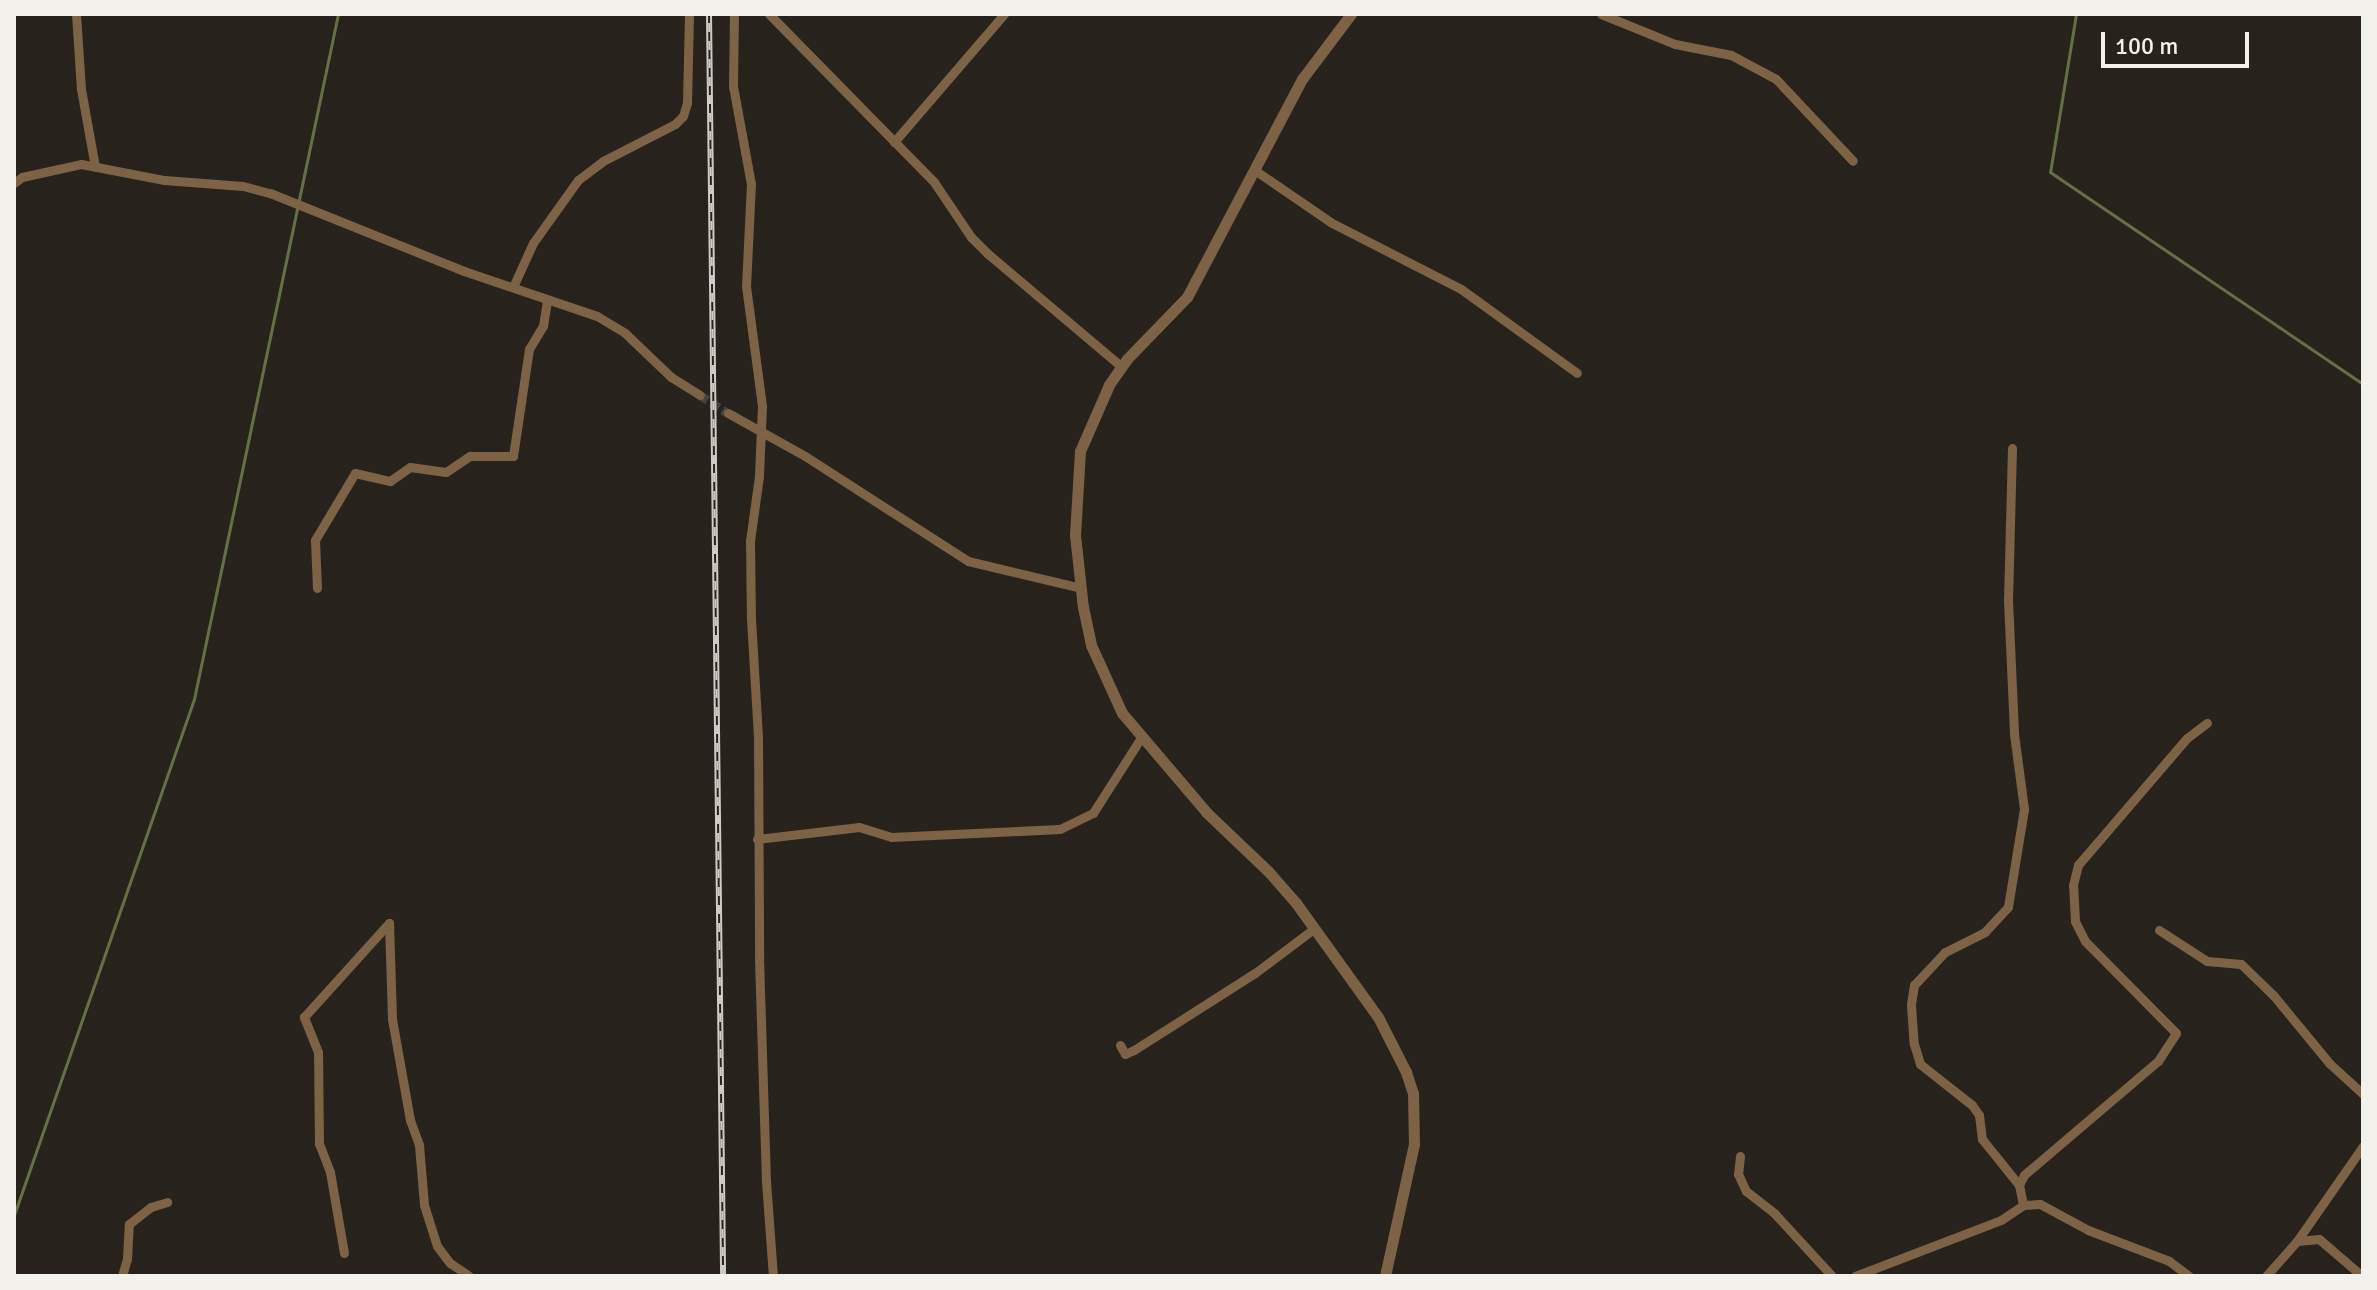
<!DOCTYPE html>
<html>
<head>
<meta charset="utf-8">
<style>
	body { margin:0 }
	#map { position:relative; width:2377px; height:1290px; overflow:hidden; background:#27231c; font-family:Signika,sans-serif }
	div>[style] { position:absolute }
	.stream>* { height:3px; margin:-1.5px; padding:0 1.5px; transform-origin:1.5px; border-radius:1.5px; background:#667047 }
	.minor-tunnel>* { height:9px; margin-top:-4.5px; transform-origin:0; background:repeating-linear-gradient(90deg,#46423b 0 9px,transparent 0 13.5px) }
	.minor>* { height:9px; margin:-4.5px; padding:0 4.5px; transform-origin:4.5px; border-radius:4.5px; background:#7e6246 }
	.tertiary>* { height:11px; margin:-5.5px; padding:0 5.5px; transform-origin:5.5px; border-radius:5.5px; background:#7e6246 }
	.rail>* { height:6px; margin-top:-3px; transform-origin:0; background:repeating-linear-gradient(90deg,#27231c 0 9px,#ceccc6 0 18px); box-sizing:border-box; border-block:2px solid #ceccc6 }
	span { translate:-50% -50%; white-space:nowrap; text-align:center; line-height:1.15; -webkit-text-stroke:6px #27231c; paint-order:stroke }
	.frame { position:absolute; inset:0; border:16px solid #f3f1ec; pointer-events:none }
	.scale { position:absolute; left:2101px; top:32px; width:148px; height:36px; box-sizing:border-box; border:4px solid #f3f1ec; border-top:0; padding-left:10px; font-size:24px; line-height:28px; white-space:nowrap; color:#f3f1ec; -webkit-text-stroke:6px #27231c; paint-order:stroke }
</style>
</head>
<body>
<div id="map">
	<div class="stream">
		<i style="left:2076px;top:14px;width:160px;rotate:99.3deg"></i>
		<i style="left:2050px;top:172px;width:378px;rotate:34.1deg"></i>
		<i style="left:14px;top:1215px;width:546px;rotate:-70.77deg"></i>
		<i style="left:194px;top:699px;width:700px;rotate:-78.13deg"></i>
	</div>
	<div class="minor-tunnel">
		<i style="left:700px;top:395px;width:33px;rotate:33deg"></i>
	</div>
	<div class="minor">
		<i style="left:76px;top:14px;width:75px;rotate:86.2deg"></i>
		<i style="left:81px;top:89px;width:79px;rotate:79.8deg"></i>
		<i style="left:734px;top:14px;width:72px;rotate:90.8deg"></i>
		<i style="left:733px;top:86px;width:100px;rotate:79.6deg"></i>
		<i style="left:751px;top:184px;width:102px;rotate:92.8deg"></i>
		<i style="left:746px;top:286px;width:121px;rotate:82.4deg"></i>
		<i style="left:762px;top:406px;width:70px;rotate:92.5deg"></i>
		<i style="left:759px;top:476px;width:66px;rotate:97.9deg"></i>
		<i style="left:750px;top:541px;width:78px;rotate:89.3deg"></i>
		<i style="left:751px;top:619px;width:118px;rotate:86.6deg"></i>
		<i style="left:758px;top:737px;width:222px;rotate:89.7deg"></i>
		<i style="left:759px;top:959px;width:222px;rotate:88.2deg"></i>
		<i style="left:766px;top:1181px;width:95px;rotate:85.8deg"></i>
		<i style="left:769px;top:14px;width:235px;rotate:45.5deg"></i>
		<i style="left:934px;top:182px;width:66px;rotate:56.1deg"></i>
		<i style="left:971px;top:237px;width:23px;rotate:45deg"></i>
		<i style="left:987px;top:253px;width:177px;rotate:40.2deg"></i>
		<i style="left:1601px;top:14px;width:80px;rotate:22.1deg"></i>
		<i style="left:1675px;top:44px;width:57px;rotate:11.1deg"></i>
		<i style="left:1731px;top:55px;width:51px;rotate:28.1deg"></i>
		<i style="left:1776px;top:79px;width:112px;rotate:46.8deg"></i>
		<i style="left:894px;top:142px;width:169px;rotate:-49.3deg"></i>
		<i style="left:1256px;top:171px;width:92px;rotate:34.4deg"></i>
		<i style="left:1332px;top:223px;width:145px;rotate:27.1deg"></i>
		<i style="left:1461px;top:289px;width:143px;rotate:35.9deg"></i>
		<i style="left:14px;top:183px;width:10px;rotate:-37deg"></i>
		<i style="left:22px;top:177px;width:60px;rotate:-12.4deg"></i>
		<i style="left:81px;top:164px;width:85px;rotate:10.9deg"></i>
		<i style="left:164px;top:180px;width:79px;rotate:4.3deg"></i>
		<i style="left:243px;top:186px;width:28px;rotate:15deg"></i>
		<i style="left:270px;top:193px;width:209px;rotate:21.9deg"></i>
		<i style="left:464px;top:271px;width:140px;rotate:18.7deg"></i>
		<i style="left:597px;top:316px;width:33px;rotate:31deg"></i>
		<i style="left:625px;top:333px;width:64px;rotate:43.7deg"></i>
		<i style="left:671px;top:377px;width:34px;rotate:32deg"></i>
		<i style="left:513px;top:287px;width:48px;rotate:-65.6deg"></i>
		<i style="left:533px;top:243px;width:77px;rotate:-54.5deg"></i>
		<i style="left:578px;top:180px;width:31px;rotate:-37deg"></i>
		<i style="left:603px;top:161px;width:81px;rotate:-27.2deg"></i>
		<i style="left:675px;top:124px;width:11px;rotate:-45deg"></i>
		<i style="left:683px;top:116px;width:14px;rotate:-73deg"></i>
		<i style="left:687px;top:103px;width:89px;rotate:-88.7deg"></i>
		<i style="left:728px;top:413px;width:88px;rotate:29.2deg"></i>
		<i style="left:805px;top:456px;width:194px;rotate:32.8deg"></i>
		<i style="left:968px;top:561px;width:116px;rotate:13.4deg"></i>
		<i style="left:2012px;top:448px;width:152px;rotate:91.5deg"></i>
		<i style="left:2008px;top:600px;width:134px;rotate:87.4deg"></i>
		<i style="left:2014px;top:734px;width:76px;rotate:82.4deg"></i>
		<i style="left:2024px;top:809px;width:99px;rotate:99.3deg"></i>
		<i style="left:2008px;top:907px;width:34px;rotate:133deg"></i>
		<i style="left:1985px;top:932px;width:45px;rotate:153.4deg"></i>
		<i style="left:1945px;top:952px;width:45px;rotate:133.2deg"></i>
		<i style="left:1914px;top:985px;width:20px;rotate:99deg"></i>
		<i style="left:1911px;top:1005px;width:39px;rotate:86deg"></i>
		<i style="left:1914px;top:1044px;width:21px;rotate:73deg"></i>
		<i style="left:1920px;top:1064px;width:66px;rotate:38.3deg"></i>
		<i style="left:1972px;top:1105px;width:12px;rotate:55deg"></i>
		<i style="left:1979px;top:1115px;width:24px;rotate:83deg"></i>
		<i style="left:1982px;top:1139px;width:59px;rotate:51.2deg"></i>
		<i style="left:317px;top:588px;width:48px;rotate:-92.4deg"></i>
		<i style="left:315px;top:540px;width:78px;rotate:-59.2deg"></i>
		<i style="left:355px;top:473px;width:36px;rotate:13deg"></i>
		<i style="left:390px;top:481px;width:24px;rotate:-35deg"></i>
		<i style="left:410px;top:467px;width:36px;rotate:8deg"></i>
		<i style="left:446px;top:472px;width:29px;rotate:-34deg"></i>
		<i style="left:470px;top:456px;width:43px"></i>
		<i style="left:513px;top:456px;width:108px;rotate:-81.5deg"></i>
		<i style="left:529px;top:349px;width:27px;rotate:-59deg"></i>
		<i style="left:543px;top:326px;width:25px;rotate:-81deg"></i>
		<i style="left:757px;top:839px;width:103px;rotate:-6.7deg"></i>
		<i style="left:859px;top:827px;width:34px;rotate:17deg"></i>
		<i style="left:891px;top:837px;width:169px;rotate:-2.7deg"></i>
		<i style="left:1060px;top:829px;width:37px;rotate:-26deg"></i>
		<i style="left:1093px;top:813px;width:91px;rotate:-57.5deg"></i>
		<i style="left:2159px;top:930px;width:57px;rotate:32.9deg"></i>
		<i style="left:2207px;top:961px;width:34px;rotate:5deg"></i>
		<i style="left:2241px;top:964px;width:46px;rotate:44.1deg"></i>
		<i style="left:2274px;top:996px;width:87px;rotate:50.6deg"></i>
		<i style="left:2329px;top:1063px;width:46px;rotate:42.4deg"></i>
		<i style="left:1120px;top:1045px;width:10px;rotate:61deg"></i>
		<i style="left:1125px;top:1054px;width:10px;rotate:-24deg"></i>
		<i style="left:1134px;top:1050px;width:143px;rotate:-32.5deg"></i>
		<i style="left:1255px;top:973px;width:75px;rotate:-36.9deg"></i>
		<i style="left:1740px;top:1156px;width:18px;rotate:96deg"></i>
		<i style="left:1738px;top:1174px;width:19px;rotate:65deg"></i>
		<i style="left:1746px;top:1191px;width:37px;rotate:38deg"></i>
		<i style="left:1775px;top:1214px;width:84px;rotate:47.4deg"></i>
		<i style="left:2023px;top:1205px;width:20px;rotate:-101deg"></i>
		<i style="left:2019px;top:1185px;width:11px;rotate:-63deg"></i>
		<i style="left:2024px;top:1175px;width:176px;rotate:-40.4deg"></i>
		<i style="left:2158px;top:1061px;width:33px;rotate:-57deg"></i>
		<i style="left:2176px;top:1033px;width:129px;rotate:-134.7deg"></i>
		<i style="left:2085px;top:941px;width:22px;rotate:-117deg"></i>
		<i style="left:2075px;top:921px;width:36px;rotate:-93deg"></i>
		<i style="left:2073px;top:885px;width:21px;rotate:-76deg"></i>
		<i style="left:2078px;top:865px;width:167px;rotate:-49.4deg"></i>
		<i style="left:2187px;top:738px;width:25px;rotate:-37deg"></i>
		<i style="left:2297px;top:1241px;width:116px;rotate:-55.2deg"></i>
		<i style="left:344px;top:1253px;width:82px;rotate:-99.8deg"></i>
		<i style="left:330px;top:1172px;width:30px;rotate:-111deg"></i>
		<i style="left:319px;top:1144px;width:92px;rotate:-90.6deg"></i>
		<i style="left:318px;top:1052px;width:38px;rotate:-112deg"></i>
		<i style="left:304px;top:1017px;width:127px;rotate:-47.9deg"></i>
		<i style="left:389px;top:923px;width:96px;rotate:88.2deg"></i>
		<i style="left:392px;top:1019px;width:103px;rotate:79.9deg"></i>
		<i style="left:410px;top:1120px;width:27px;rotate:70deg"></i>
		<i style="left:419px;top:1145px;width:60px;rotate:85.2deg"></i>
		<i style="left:424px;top:1205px;width:43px;rotate:72.4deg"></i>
		<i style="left:437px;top:1246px;width:21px;rotate:53deg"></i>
		<i style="left:450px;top:1263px;width:23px;rotate:34deg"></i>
		<i style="left:122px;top:1276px;width:18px;rotate:-74deg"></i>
		<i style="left:127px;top:1259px;width:35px;rotate:-87deg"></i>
		<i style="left:129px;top:1224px;width:28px;rotate:-38deg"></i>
		<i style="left:151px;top:1207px;width:17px;rotate:-17deg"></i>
		<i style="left:1855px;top:1276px;width:156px;rotate:-21deg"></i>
		<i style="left:2001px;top:1220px;width:27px;rotate:-34deg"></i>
		<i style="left:2023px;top:1205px;width:17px;rotate:-3deg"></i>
		<i style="left:2040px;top:1204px;width:55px;rotate:28.4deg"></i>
		<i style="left:2088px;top:1230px;width:87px;rotate:20.9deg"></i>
		<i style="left:2169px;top:1261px;width:25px;rotate:37deg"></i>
		<i style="left:2266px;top:1276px;width:47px;rotate:-48.5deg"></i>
		<i style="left:2297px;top:1241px;width:22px;rotate:-5deg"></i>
		<i style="left:2319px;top:1239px;width:57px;rotate:40.7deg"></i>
	</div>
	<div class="tertiary">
		<i style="left:1351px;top:14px;width:81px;rotate:127deg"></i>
		<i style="left:1302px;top:79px;width:246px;rotate:117.8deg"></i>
		<i style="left:1187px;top:297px;width:86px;rotate:134.1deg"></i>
		<i style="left:1127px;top:359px;width:32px;rotate:125deg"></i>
		<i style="left:1109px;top:385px;width:72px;rotate:113.7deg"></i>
		<i style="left:1080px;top:451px;width:84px;rotate:93.4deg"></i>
		<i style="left:1075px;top:535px;width:72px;rotate:83.7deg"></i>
		<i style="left:1083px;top:607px;width:39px;rotate:78deg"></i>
		<i style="left:1091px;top:645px;width:75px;rotate:65.5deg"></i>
		<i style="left:1122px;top:713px;width:131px;rotate:49.6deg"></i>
		<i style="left:1207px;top:813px;width:84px;rotate:43.6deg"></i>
		<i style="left:1268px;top:871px;width:43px;rotate:48.8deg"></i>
		<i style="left:1296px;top:903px;width:140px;rotate:54.3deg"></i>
		<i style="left:1378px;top:1017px;width:62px;rotate:63deg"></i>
		<i style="left:1406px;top:1072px;width:22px;rotate:72deg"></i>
		<i style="left:1413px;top:1093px;width:51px;rotate:88.9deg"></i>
		<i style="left:1414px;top:1144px;width:135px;rotate:102.4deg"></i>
	</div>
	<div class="rail">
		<i style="left:709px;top:14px;width:1262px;rotate:89.36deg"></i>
	</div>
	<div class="frame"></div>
	<div class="scale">100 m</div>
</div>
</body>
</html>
